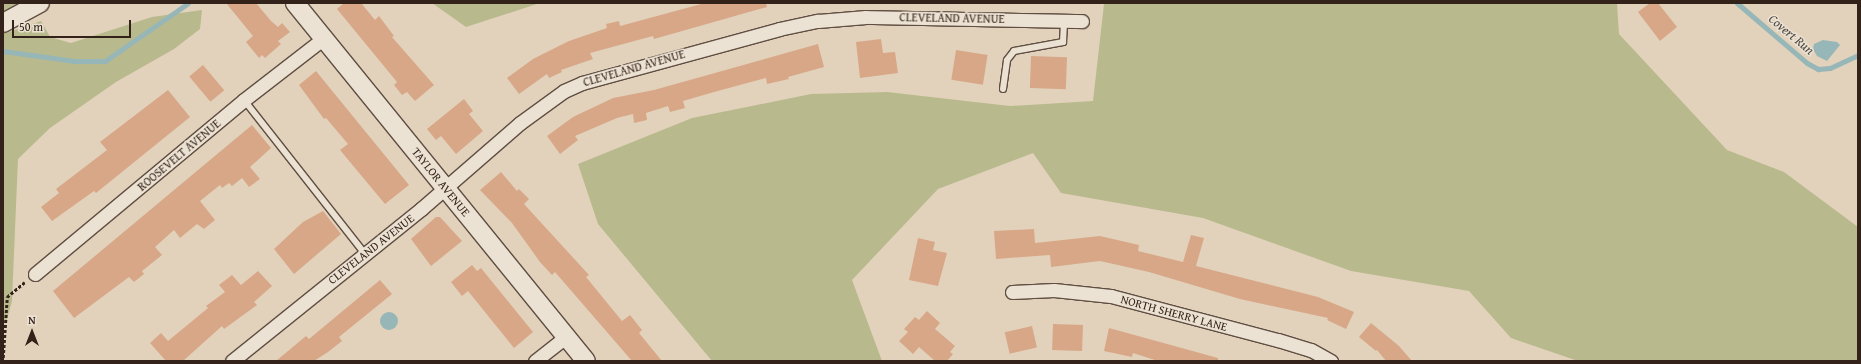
<!DOCTYPE html>
<html>
<head>
<meta charset="utf-8">
<style>
	body { margin:0 }
	#map { position:relative; width:1861px; height:364px; overflow:hidden; background:#e2d2bb; font-family:"Gentium Book Plus",serif }
	div>[style] { position:absolute }
	.green>* { inset:0; background:#b8ba8d }
	.water>* { inset:0; background:#96b6b7 }
	.round { border-radius:50% }
	.stream>* { height:5px; margin:-2.5px; padding:0 2.5px; transform-origin:2.5px; border-radius:2.5px; background:#96b6b7 }
	.building>* { inset:0; background:#d8a787; transform-origin:0 0 }
	.path>* { height:2.5px; margin-top:-1.25px; transform-origin:0; background:repeating-linear-gradient(90deg,#332219 0 3px,transparent 0 5px) }
	.roads { filter:drop-shadow(1px 0 #5f4e42) drop-shadow(-1px 0 #5f4e42) drop-shadow(0 1px #5f4e42) drop-shadow(0 -1px #5f4e42) }
	.lane>* { height:6px; margin:-3px; padding:0 3px; transform-origin:3px; border-radius:3px; background:#ece2d3 }
	.street>* { height:13px; margin:-6.5px; padding:0 6.5px; transform-origin:6.5px; border-radius:6.5px; background:#ece2d3 }
	.secondary>* { height:18px; margin:-9px; padding:0 9px; transform-origin:9px; border-radius:9px; background:#ece2d3 }
	span { translate:-50% -50%; white-space:nowrap; text-align:center; line-height:1.15; -webkit-text-stroke:3px #ece2d3; paint-order:stroke }
	.street-label { font-size:12px; color:#332219 }
	.water-label { font-size:13px; color:#4c4740; font-style:italic }
	.frame { position:absolute; inset:0; border:4px solid #332219; pointer-events:none }
	.north { position:absolute; left:12px; top:312px; width:40px; height:40px; -webkit-text-stroke:3px #ece2d3; paint-order:stroke; rotate:0deg; font-size:11px; font-weight:700; line-height:16px; text-align:center; color:#332219 }
	.north::after { content:''; display:block; margin:auto; width:14px; height:18px; background:#332219; clip-path:polygon(50% 0,100% 100%,50% 72%,0 100%) }
	.scale { position:absolute; left:12px; top:20px; width:119px; height:18px; box-sizing:border-box; border:2px solid #332219; border-top:0; padding-left:5px; font-size:12px; line-height:14px; white-space:nowrap; color:#332219; -webkit-text-stroke:3px #ece2d3; paint-order:stroke }
</style>
</head>
<body>
<div id="map">
	<div class="green">
		<i style="clip-path:polygon(3px 3px,26px 3px,3px 15px)"></i>
		<i style="clip-path:polygon(432px 3px,540px 3px,466px 27px)"></i>
		<i style="clip-path:polygon(1086px 3px,1617px 3px,1619px 34px,1727px 150px,1784px 172px,1858px 227px,1858px 361px,1578px 361px,1511px 338px,1469px 291px,1351px 271px,1203px 218px,1061px 193px,1033px 153px,938px 189px,852px 280px,882px 361px,712px 361px,598px 224px,578px 164px,692px 118px,811px 94px,887px 92px,1010px 106px,1093px 101px,1104px 4px)"></i>
		<i style="clip-path:polygon(202px 10px,200px 29px,174px 49px,116px 82px,50px 128px,18px 159px,12px 301px,7px 319px,3px 322px,3px 34px,41px 21px,50px 37px,71px 43px,152px 17px)"></i>
	</div>
	<div class="water">
		<i style="clip-path:polygon(1823px 40px,1837px 42px,1840px 45px,1827px 61px,1817px 56px,1813px 49px,1814px 44px)"></i>
		<i class="round" style="left:380px;top:312px;width:18px;height:18px"></i>
	</div>
	<div class="stream">
		<i style="left:1737px;top:3px;width:92px;rotate:40.6deg"></i>
		<i style="left:1807px;top:63px;width:13px;rotate:29deg"></i>
		<i style="left:1818px;top:69px;width:12px;rotate:-5deg"></i>
		<i style="left:1830px;top:68px;width:31px;rotate:-25deg"></i>
		<i style="left:3px;top:51px;width:72px;rotate:8deg"></i>
		<i style="left:74px;top:61px;width:31px"></i>
		<i style="left:105px;top:61px;width:101px;rotate:-34.9deg"></i>
	</div>
	<div class="building">
		<i style="clip-path:polygon(226px 3px,256px 3px,271px 21px,278px 27px,282px 23px,290px 32px,278px 41px,281px 44px,265px 58px,262px 55px,259px 58px,246px 42px,253px 36px)"></i>
		<i style="clip-path:polygon(344px 3px,361px 3px,375px 20px,379px 16px,394px 36px,392px 37px,434px 85px,415px 101px,407px 92px,402px 95px,394px 85px,397px 82px,337px 9px)"></i>
		<i style="clip-path:polygon(705px 3px,766px 3px,767px 7px,654px 39px,653px 36px,590px 53px,593px 59px,561px 70px,562px 72px,549px 78px,547px 74px,519px 94px,507px 78px,533px 59px,569px 41px,607px 28px,606px 24px,619px 21px,620px 26px)"></i>
		<i style="clip-path:polygon(1650px 3px,1658px 3px,1677px 27px,1660px 41px,1638px 12px)"></i>
		<i style="clip-path:polygon(881px 39px,883px 53px,895px 52px,898px 73px,860px 78px,856px 42px)"></i>
		<i style="clip-path:polygon(818px 44px,824px 67px,788px 77px,789px 79px,767px 84px,766px 78px,714px 92px,683px 101px,685px 108px,670px 112px,668px 106px,646px 113px,647px 120px,634px 123px,633px 114px,617px 118px,575px 136px,578px 140px,560px 154px,547px 136px,573px 117px,613px 98px,654px 90px)"></i>
		<i style="left:956px;top:50px;width:32px;height:30px;rotate:9deg"></i>
		<i style="left:1031px;top:56px;width:36px;height:32px;rotate:2deg"></i>
		<i style="left:203px;top:65px;width:33px;height:18px;rotate:50deg"></i>
		<i style="clip-path:polygon(316px 71px,409px 185px,385px 204px,340px 150px,348px 144px,326px 118px,324px 119px,299px 85px)"></i>
		<i style="clip-path:polygon(168px 90px,190px 117px,96px 193px,94px 191px,52px 221px,41px 207px,59px 193px,56px 189px,107px 150px,100px 142px)"></i>
		<i style="clip-path:polygon(464px 99px,473px 111px,469px 114px,483px 131px,456px 154px,441px 136px,436px 140px,427px 129px)"></i>
		<i style="clip-path:polygon(252px 125px,271px 148px,250px 167px,260px 179px,249px 187px,242px 178px,232px 186px,229px 183px,222px 188px,220px 185px,200px 201px,215px 220px,204px 229px,197px 224px,180px 238px,174px 230px,155px 247px,162px 255px,142px 271px,144px 274px,134px 282px,129px 277px,74px 318px,53px 291px)"></i>
		<i style="clip-path:polygon(501px 172px,517px 191px,519px 189px,529px 199px,524px 204px,589px 275px,586px 277px,622px 321px,630px 315px,642px 330px,639px 333px,662px 361px,632px 361px,555px 272px,552px 275px,540px 262px,512px 223px,480px 190px)"></i>
		<i style="clip-path:polygon(323px 211px,341px 234px,294px 274px,274px 249px,303px 222px)"></i>
		<i style="clip-path:polygon(436px 217px,440px 217px,462px 241px,431px 266px,411px 239px)"></i>
		<i style="clip-path:polygon(1034px 229px,1035px 243px,1100px 236px,1139px 245px,1138px 251px,1183px 262px,1191px 235px,1204px 238px,1196px 266px,1318px 297px,1354px 312px,1346px 329px,1327px 320px,1328px 318px,1240px 299px,1149px 272px,1100px 261px,1051px 267px,1050px 255px,996px 259px,994px 231px)"></i>
		<i style="clip-path:polygon(918px 238px,935px 242px,933px 250px,947px 253px,938px 286px,909px 280px)"></i>
		<i style="clip-path:polygon(472px 265px,477px 271px,481px 268px,533px 332px,514px 348px,468px 291px,462px 296px,451px 282px)"></i>
		<i style="clip-path:polygon(258px 271px,272px 286px,254px 302px,257px 305px,224px 329px,222px 326px,183px 361px,166px 361px,150px 343px,161px 333px,168px 341px,208px 308px,206px 306px,225px 292px,219px 285px,232px 275px,241px 285px)"></i>
		<i style="clip-path:polygon(380px 280px,392px 294px,339px 337px,342px 341px,328px 352px,314px 361px,276px 361px,306px 336px,309px 339px)"></i>
		<i style="clip-path:polygon(927px 311px,940px 323px,935px 329px,955px 346px,950px 352px,953px 354px,947px 361px,935px 361px,919px 347px,913px 354px,899px 341px,908px 332px,904px 329px,915px 317px,919px 320px)"></i>
		<i style="clip-path:polygon(1371px 323px,1399px 346px,1412px 361px,1386px 361px,1377px 350px,1376px 351px,1359px 337px)"></i>
		<i style="left:1053px;top:324px;width:30px;height:26px;rotate:2deg"></i>
		<i style="left:1032px;top:326px;width:22px;height:28px;rotate:77deg"></i>
		<i style="clip-path:polygon(1109px 328px,1218px 358px,1218px 361px,1158px 361px,1133px 353px,1132px 357px,1104px 351px)"></i>
	</div>
	<div class="path">
		<i style="left:3px;top:358px;width:61px;rotate:-86.2deg"></i>
		<i style="left:7px;top:297px;width:23px;rotate:-40deg"></i>
	</div>
	<div class="roads">
		<div class="lane">
			<i style="left:1003px;top:89px;width:29px;rotate:-82deg"></i>
			<i style="left:1007px;top:60px;width:11px;rotate:-52deg"></i>
			<i style="left:1014px;top:51px;width:50px;rotate:-10.4deg"></i>
			<i style="left:1063px;top:42px;width:22px;rotate:-87deg"></i>
			<i style="left:244px;top:100px;width:196px;rotate:51.8deg"></i>
		</div>
		<div class="street">
			<i style="left:35px;top:274px;width:272px;rotate:-39.8deg"></i>
			<i style="left:244px;top:100px;width:101px;rotate:-37.8deg"></i>
			<i style="left:1012px;top:292px;width:42px;rotate:-2.7deg"></i>
			<i style="left:1054px;top:290px;width:57px;rotate:6deg"></i>
			<i style="left:1111px;top:296px;width:173px;rotate:14.8deg"></i>
			<i style="left:1278px;top:340px;width:34px;rotate:17deg"></i>
			<i style="left:1311px;top:350px;width:23px;rotate:29deg"></i>
			<i style="left:232px;top:361px;width:243px;rotate:-38.8deg"></i>
			<i style="left:421px;top:209px;width:131px;rotate:-41deg"></i>
			<i style="left:520px;top:123px;width:54px;rotate:-36deg"></i>
			<i style="left:564px;top:91px;width:20px;rotate:-24deg"></i>
			<i style="left:582px;top:83px;width:204px;rotate:-15.3deg"></i>
			<i style="left:779px;top:29px;width:40px;rotate:-12deg"></i>
			<i style="left:818px;top:21px;width:48px;rotate:-4.8deg"></i>
			<i style="left:866px;top:17px;width:216px;rotate:1.1deg"></i>
			<i style="left:535px;top:361px;width:39px;rotate:-38deg"></i>
		</div>
		<div class="secondary">
			<i style="left:295px;top:3px;width:461px;rotate:50.9deg"></i>
			<i style="left:3px;top:23px;width:42px;rotate:-28.4deg"></i>
		</div>
	</div>
	<div class="street-label">
		<span style="left:952px;top:18px;rotate:1deg">CLEVELAND AVENUE</span>
		<span style="left:634px;top:68px;rotate:-16deg">CLEVELAND AVENUE</span>
		<span style="left:179px;top:155px;rotate:-40deg">ROOSEVELT AVENUE</span>
		<span style="left:441px;top:182px;rotate:51deg">TAYLOR AVENUE</span>
		<span style="left:371px;top:249px;rotate:-38deg">CLEVELAND AVENUE</span>
		<span style="left:1174px;top:313px;rotate:15deg">NORTH SHERRY LANE</span>
	</div>
	<div class="water-label">
		<span style="left:1791px;top:35px;rotate:40deg">Covert Run</span>
	</div>
	<div class="frame"></div>
	<div class="north">N</div>
	<div class="scale">50 m</div>
</div>
</body>
</html>
